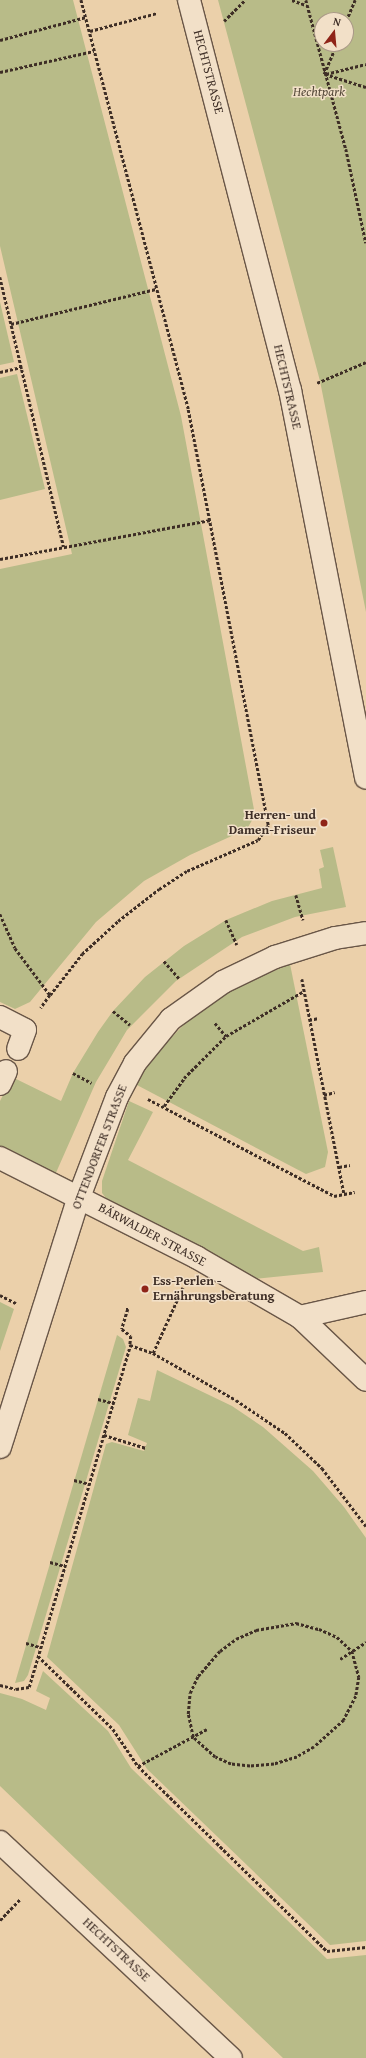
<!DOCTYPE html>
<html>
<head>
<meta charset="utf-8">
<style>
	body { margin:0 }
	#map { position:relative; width:366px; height:2058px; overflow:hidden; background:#ebd0aa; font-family:"Gentium Book Plus",serif }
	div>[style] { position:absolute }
	.green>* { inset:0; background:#b8bb88 }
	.path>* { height:2.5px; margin-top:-1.25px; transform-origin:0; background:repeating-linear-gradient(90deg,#3e2e26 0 3px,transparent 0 5px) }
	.roads { filter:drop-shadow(1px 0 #695647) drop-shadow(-1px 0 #695647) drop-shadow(0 1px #695647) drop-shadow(0 -1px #695647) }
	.minor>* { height:22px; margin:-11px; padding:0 11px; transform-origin:11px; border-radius:11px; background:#f2e0c8 }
	.dots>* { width:11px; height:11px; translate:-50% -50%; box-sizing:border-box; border:2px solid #f2e0c8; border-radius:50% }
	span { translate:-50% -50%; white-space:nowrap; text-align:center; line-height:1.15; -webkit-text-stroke:3px #f2e0c8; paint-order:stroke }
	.street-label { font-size:13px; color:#3e2e26 }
	.park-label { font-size:13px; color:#564a3a; font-style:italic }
	.poi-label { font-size:13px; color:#3e2e26; font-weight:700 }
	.right { translate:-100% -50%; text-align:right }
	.left { translate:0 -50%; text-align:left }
	.north { position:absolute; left:314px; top:12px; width:40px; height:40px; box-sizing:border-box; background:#f2e0c8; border:1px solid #aa9987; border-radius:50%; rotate:16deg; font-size:11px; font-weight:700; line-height:16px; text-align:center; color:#3e2e26 }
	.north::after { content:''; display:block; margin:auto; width:14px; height:18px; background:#8f2418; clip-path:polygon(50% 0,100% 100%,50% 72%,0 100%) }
</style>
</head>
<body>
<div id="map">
	<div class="green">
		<i style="clip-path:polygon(0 0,73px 0,181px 416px,255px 815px,247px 829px,190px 855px,144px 881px,96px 922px,30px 1002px,15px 1009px,0 1002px,0 569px,72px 554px,0 246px)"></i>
		<i style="clip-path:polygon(evenodd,218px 0,366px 0,366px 612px,320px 381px,218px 0,322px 20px,346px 20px,346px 44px,322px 44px,322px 20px)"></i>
		<i style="clip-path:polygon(0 302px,14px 362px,0 365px)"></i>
		<i style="clip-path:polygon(17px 374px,45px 489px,0 500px,0 378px)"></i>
		<i style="clip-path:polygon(333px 847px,346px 907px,295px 917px,242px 937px,176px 981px,127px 1030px,96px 1082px,55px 1175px,0 1147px,0 1101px,12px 1077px,61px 1101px,73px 1073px,98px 1032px,113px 1011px,145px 977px,184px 946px,226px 920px,272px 901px,322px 888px,319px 869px,324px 867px,320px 850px)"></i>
		<i style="clip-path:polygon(290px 964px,328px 1152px,325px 1167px,306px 1174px,135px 1084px,149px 1061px,195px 1013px,227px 991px)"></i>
		<i style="clip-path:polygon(129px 1101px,153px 1112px,128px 1160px,303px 1251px,319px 1247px,323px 1272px,253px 1279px,109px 1202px,102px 1193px,102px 1181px)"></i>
		<i style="clip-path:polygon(0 1302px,14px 1309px,0 1351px)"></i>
		<i style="clip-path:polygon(117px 1335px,123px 1339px,126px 1347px,28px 1675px,24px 1681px,15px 1683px)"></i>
		<i style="clip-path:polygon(157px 1370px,232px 1406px,263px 1427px,313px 1471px,344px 1507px,366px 1538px,366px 1941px,330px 1945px,147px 1769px,119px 1725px,47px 1657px,106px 1444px,112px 1442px,144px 1451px,147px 1443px,128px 1435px,138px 1398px,150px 1401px)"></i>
		<i style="clip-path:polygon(43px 1671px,108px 1731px,131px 1768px,327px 1959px,366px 1955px,366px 2058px,283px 2058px,0 1786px,0 1693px,22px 1699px,46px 1710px,50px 1698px,36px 1691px)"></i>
	</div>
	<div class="path">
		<i style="left:292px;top:0;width:15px;rotate:20deg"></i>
		<i style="left:306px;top:0;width:154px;rotate:75deg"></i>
		<i style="left:346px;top:149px;width:96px;rotate:78deg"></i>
		<i style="left:224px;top:21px;width:30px;rotate:-45deg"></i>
		<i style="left:346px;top:21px;width:23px;rotate:-67deg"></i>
		<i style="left:90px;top:31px;width:69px;rotate:-15deg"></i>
		<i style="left:0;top:40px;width:89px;rotate:-15deg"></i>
		<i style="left:0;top:72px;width:96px;rotate:-12.6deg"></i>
		<i style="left:324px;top:74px;width:33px;rotate:-67deg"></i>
		<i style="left:325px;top:74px;width:43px;rotate:17.6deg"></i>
		<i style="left:326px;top:74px;width:41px;rotate:-14deg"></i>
		<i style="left:0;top:277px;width:277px;rotate:76.7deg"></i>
		<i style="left:11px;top:324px;width:149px;rotate:-13.6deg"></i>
		<i style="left:0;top:372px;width:23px;rotate:-13deg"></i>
		<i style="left:317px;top:383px;width:53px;rotate:-23.2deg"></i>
		<i style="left:0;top:559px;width:214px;rotate:-10.5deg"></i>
		<i style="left:296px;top:895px;width:26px;rotate:74deg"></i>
		<i style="left:0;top:914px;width:37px;rotate:66deg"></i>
		<i style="left:15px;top:948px;width:59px;rotate:53.3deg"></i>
		<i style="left:50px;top:995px;width:16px;rotate:125deg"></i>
		<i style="left:226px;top:920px;width:27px;rotate:66deg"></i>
		<i style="left:164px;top:961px;width:23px;rotate:49deg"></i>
		<i style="left:302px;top:979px;width:219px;rotate:78.9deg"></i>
		<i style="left:50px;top:995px;width:52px;rotate:-52deg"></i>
		<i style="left:82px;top:954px;width:49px;rotate:-42.5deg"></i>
		<i style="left:118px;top:921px;width:52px;rotate:-38deg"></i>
		<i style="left:159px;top:889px;width:33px;rotate:-33deg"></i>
		<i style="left:187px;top:871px;width:77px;rotate:-23.6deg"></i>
		<i style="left:258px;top:840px;width:18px;rotate:-56deg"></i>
		<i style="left:268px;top:825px;width:424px;rotate:-100.9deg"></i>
		<i style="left:188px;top:409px;width:423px;rotate:-104.7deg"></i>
		<i style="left:113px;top:1011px;width:22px;rotate:39deg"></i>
		<i style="left:309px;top:1020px;width:10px;rotate:-11deg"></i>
		<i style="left:215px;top:1023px;width:17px;rotate:50deg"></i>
		<i style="left:73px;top:1073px;width:21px;rotate:28deg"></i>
		<i style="left:324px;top:1095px;width:11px;rotate:-15deg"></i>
		<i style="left:148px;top:1099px;width:210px;rotate:27.5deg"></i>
		<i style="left:334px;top:1196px;width:21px;rotate:-11deg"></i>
		<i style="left:164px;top:1106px;width:34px;rotate:-54deg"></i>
		<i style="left:184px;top:1078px;width:59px;rotate:-45deg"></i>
		<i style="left:226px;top:1036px;width:90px;rotate:-30deg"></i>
		<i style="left:339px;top:1167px;width:11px;rotate:-10deg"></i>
		<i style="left:0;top:1295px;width:18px;rotate:27deg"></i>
		<i style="left:126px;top:1309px;width:2px"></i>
		<i style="left:128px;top:1309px;width:21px;rotate:107deg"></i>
		<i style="left:122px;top:1329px;width:11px;rotate:38deg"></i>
		<i style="left:131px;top:1336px;width:9px;rotate:96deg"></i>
		<i style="left:153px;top:1353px;width:95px;rotate:29.5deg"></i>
		<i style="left:236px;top:1400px;width:59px;rotate:34deg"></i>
		<i style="left:285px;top:1433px;width:51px;rotate:43.4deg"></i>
		<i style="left:322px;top:1468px;width:73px;rotate:52.8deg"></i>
		<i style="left:98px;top:1399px;width:16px;rotate:15deg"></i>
		<i style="left:104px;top:1435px;width:44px;rotate:17.2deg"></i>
		<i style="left:74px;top:1480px;width:16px;rotate:14deg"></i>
		<i style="left:50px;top:1562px;width:16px;rotate:15deg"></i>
		<i style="left:296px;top:1623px;width:24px;rotate:15deg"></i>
		<i style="left:319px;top:1629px;width:20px;rotate:24deg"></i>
		<i style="left:337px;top:1637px;width:21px;rotate:43deg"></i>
		<i style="left:352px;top:1651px;width:27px;rotate:75deg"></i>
		<i style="left:359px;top:1677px;width:19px;rotate:99deg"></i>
		<i style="left:356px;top:1696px;width:27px;rotate:117deg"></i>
		<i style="left:344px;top:1720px;width:40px;rotate:138deg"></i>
		<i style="left:314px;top:1747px;width:20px;rotate:150deg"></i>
		<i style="left:297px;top:1757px;width:24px;rotate:163deg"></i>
		<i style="left:274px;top:1764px;width:24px;rotate:175deg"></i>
		<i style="left:250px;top:1766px;width:19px;rotate:-174deg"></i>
		<i style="left:231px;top:1764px;width:17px;rotate:-156deg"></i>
		<i style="left:215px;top:1757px;width:30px;rotate:-138deg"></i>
		<i style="left:193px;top:1737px;width:24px;rotate:-102deg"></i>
		<i style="left:188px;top:1714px;width:21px;rotate:-85deg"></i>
		<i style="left:190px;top:1693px;width:19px;rotate:-65deg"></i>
		<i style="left:198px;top:1676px;width:33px;rotate:-49deg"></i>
		<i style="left:220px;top:1651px;width:20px;rotate:-37deg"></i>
		<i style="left:236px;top:1639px;width:22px;rotate:-24deg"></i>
		<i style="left:256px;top:1630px;width:41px;rotate:-9.9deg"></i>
		<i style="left:26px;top:1643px;width:15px;rotate:16deg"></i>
		<i style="left:38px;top:1656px;width:105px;rotate:44.2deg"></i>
		<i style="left:113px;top:1729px;width:45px;rotate:56deg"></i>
		<i style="left:138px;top:1766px;width:264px;rotate:44.4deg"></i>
		<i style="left:327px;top:1951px;width:39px;rotate:-6deg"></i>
		<i style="left:340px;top:1659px;width:31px;rotate:-33deg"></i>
		<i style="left:0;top:1685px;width:16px;rotate:14deg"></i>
		<i style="left:16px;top:1689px;width:13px;rotate:-9deg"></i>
		<i style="left:29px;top:1687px;width:357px;rotate:-73.5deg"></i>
		<i style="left:130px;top:1345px;width:24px;rotate:19deg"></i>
		<i style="left:153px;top:1353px;width:72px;rotate:-65.6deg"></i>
		<i style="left:138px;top:1766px;width:78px;rotate:-28.2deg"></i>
		<i style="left:0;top:1920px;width:29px;rotate:-46deg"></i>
	</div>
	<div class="roads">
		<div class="minor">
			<i style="left:189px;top:0;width:403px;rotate:75.5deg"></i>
			<i style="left:290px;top:390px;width:395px;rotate:78.9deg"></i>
			<i style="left:0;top:1017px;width:28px;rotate:27deg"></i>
			<i style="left:25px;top:1030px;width:20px;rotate:110deg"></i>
			<i style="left:0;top:1084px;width:14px;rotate:-65deg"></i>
			<i style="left:0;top:1158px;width:220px;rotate:26.8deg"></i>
			<i style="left:196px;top:1257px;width:120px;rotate:30deg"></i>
			<i style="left:366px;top:1302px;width:68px;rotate:167.2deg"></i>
			<i style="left:300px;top:1317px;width:91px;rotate:43.7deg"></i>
			<i style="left:0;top:1447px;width:262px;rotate:-72.5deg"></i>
			<i style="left:79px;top:1197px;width:107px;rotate:-69.2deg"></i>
			<i style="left:117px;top:1097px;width:38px;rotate:-62deg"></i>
			<i style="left:135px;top:1063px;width:57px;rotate:-50.7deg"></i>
			<i style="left:171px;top:1019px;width:64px;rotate:-35.4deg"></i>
			<i style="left:223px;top:982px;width:58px;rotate:-25.7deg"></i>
			<i style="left:275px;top:957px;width:63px;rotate:-17.6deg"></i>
			<i style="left:335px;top:938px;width:31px;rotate:-9deg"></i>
			<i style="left:0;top:1842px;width:316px;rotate:43.1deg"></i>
		</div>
	</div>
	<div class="dots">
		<i style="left:324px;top:823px;background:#8f2418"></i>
		<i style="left:145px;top:1289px;background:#8f2418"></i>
	</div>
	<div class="street-label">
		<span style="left:208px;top:72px;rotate:75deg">HECHTSTRASSE</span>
		<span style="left:287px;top:387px;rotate:77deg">HECHTSTRASSE</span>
		<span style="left:100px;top:1147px;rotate:-69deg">OTTENDORFER STRASSE</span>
		<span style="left:152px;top:1235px;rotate:28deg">BÄRWALDER STRASSE</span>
		<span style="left:116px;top:1950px;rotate:43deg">HECHTSTRASSE</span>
	</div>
	<div class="park-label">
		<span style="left:319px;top:92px">Hechtpark</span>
	</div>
	<div class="poi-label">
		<span class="right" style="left:316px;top:823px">Herren- und<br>Damen-Friseur</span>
		<span class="left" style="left:153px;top:1289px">Ess-Perlen -<br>Ernährungsberatung</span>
	</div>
	<div class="north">N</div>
</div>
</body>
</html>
